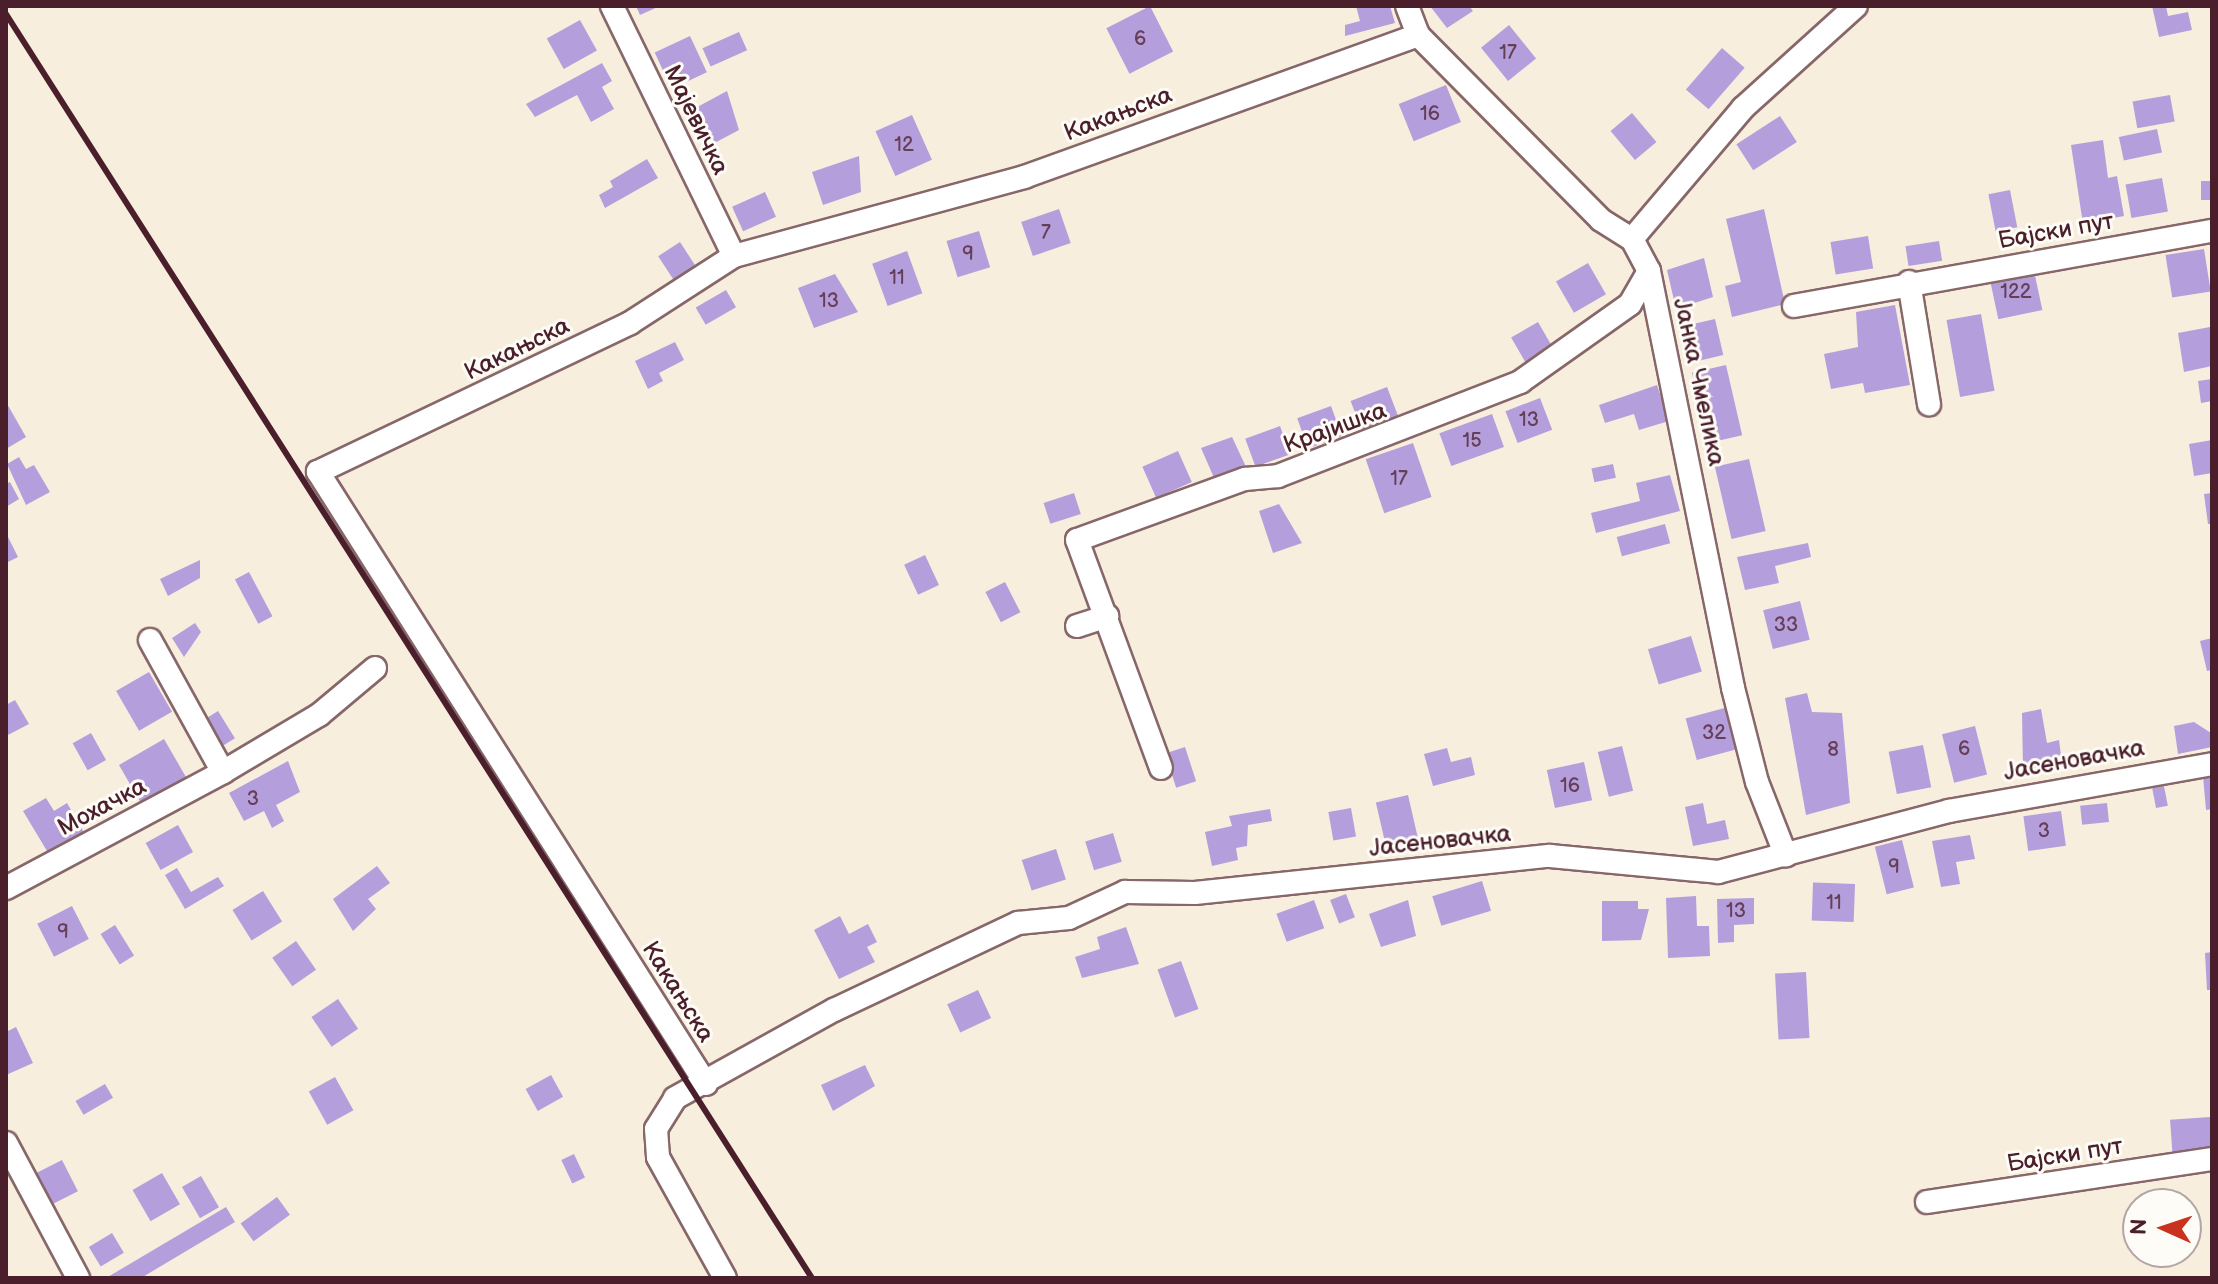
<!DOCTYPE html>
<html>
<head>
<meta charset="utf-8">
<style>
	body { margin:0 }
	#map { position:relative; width:2218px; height:1284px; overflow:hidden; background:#f8eedd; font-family:"Balsamiq Sans",sans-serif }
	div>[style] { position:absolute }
	.building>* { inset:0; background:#b59edc; transform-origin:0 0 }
	.roads { filter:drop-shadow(2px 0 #876769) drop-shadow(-2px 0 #876769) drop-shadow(0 2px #876769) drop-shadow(0 -2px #876769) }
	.street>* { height:22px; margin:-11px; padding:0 11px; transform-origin:11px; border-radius:11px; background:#fff }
	.rail>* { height:6px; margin:-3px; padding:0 3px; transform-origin:3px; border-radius:3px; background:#4a1f2b }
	span { translate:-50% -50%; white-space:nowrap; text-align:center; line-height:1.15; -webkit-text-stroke:6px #fdfcf7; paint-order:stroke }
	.number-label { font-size:20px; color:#653f57 }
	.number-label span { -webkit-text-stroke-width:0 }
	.street-label { font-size:24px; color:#4a1f2b }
	.frame { position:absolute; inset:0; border:8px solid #4a1f2b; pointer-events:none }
	.north { position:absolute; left:2122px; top:1188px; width:80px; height:80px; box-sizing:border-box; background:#fdfcf7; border:2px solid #b5a4a5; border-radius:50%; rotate:273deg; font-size:22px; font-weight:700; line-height:32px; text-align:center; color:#4a1f2b }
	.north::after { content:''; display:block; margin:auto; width:28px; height:36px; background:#c8321e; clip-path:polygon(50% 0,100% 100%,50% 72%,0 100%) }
</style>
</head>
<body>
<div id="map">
	<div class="building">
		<i style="clip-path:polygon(636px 6px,660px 6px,640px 15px)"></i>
		<i style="left:1150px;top:6px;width:51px;height:49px;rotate:63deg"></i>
		<i style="clip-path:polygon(1356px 6px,1390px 6px,1395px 23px,1345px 36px,1345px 25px,1360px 21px)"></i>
		<i style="clip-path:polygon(1430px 6px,1469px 6px,1473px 11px,1447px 28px)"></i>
		<i style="clip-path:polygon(2152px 6px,2166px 6px,2168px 16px,2188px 12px,2192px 30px,2159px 37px)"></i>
		<i style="left:580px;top:20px;width:35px;height:38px;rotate:61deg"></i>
		<i style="left:1509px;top:25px;width:43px;height:36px;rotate:51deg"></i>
		<i style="left:739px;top:32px;width:20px;height:40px;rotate:66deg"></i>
		<i style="left:690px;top:36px;width:40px;height:39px;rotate:65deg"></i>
		<i style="left:1722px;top:48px;width:30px;height:55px;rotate:41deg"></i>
		<i style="clip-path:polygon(602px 63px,612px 81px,602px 87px,614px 109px,591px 122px,577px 95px,535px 117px,526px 104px)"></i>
		<i style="left:1446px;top:85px;width:40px;height:51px;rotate:68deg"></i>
		<i style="clip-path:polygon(727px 91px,739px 130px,705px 148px,688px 112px)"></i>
		<i style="left:2170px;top:95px;width:27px;height:38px;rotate:80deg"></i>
		<i style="left:1632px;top:113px;width:38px;height:28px;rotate:50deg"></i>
		<i style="left:912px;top:115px;width:49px;height:40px;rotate:66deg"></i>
		<i style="left:1780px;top:116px;width:31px;height:52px;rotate:57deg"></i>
		<i style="left:2157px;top:129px;width:24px;height:39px;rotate:78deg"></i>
		<i style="clip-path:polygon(2103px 140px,2108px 178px,2117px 176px,2124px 216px,2083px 224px,2071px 145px)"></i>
		<i style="clip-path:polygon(859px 156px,861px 192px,823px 205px,812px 172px)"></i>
		<i style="clip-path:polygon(647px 159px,658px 178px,605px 208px,599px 195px,613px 187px,610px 181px)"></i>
		<i style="left:2162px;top:178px;width:34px;height:37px;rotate:80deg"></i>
		<i style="left:2201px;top:181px;width:11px;height:19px"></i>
		<i style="left:2010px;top:190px;width:38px;height:22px;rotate:79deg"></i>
		<i style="left:765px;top:192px;width:27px;height:36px;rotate:66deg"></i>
		<i style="left:1059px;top:209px;width:36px;height:40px;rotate:71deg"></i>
		<i style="clip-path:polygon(1764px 209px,1785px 304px,1732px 317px,1725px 286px,1741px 282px,1726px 219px)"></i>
		<i style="left:979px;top:231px;width:38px;height:34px;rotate:73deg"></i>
		<i style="left:1868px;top:236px;width:33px;height:38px;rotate:81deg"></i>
		<i style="left:1939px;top:241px;width:20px;height:34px;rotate:81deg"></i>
		<i style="left:680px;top:242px;width:30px;height:26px;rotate:57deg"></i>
		<i style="left:2204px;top:249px;width:43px;height:39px;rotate:81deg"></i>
		<i style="left:907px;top:251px;width:45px;height:37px;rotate:70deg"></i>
		<i style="clip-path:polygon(1704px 258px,1713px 297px,1676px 309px,1667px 270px)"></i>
		<i style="left:1588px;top:263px;width:36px;height:37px;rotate:60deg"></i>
		<i style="left:2033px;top:266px;width:45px;height:45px;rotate:78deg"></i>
		<i style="clip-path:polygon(835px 274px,858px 312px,814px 328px,798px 288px)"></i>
		<i style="left:726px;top:290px;width:20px;height:35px;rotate:60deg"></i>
		<i style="clip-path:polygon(1895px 305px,1910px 385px,1865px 393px,1863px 383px,1831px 389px,1824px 354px,1858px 347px,1856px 312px)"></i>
		<i style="left:1981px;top:314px;width:78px;height:35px;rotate:80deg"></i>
		<i style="left:1715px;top:319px;width:37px;height:36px;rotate:77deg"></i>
		<i style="left:1538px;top:322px;width:32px;height:31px;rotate:60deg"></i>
		<i style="clip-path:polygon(2210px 327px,2212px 366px,2184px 372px,2178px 333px)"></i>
		<i style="clip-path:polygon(675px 342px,684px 360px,659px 373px,663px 381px,648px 389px,635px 361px)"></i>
		<i style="left:1726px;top:365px;width:72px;height:35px;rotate:77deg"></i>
		<i style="clip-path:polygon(2212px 379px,2212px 401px,2201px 403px,2198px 381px)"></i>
		<i style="clip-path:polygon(1657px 385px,1669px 421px,1639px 430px,1634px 414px,1605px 423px,1599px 405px)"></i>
		<i style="left:1387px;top:387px;width:31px;height:39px;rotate:69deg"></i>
		<i style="left:1540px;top:398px;width:34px;height:37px;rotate:69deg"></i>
		<i style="clip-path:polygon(6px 402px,26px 437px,6px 449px)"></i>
		<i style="left:1331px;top:406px;width:32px;height:36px;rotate:70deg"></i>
		<i style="left:1492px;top:414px;width:35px;height:56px;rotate:70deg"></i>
		<i style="left:1280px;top:426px;width:30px;height:37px;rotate:70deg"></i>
		<i style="clip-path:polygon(1232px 437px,1247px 469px,1215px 480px,1201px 448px)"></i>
		<i style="clip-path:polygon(2212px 440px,2212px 473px,2194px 476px,2189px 444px)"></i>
		<i style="left:1413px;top:443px;width:57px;height:50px;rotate:71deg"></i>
		<i style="left:1178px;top:451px;width:34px;height:39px;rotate:66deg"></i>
		<i style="clip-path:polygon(19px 457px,26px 469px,34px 465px,50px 492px,26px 505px,7px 464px)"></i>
		<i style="left:1749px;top:459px;width:74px;height:35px;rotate:77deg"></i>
		<i style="left:1613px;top:464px;width:14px;height:22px;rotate:78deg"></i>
		<i style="clip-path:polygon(1670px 475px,1680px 511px,1596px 533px,1591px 513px,1640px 501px,1636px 483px)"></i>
		<i style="clip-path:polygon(10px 482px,19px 499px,6px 507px,6px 484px)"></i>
		<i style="left:1074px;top:493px;width:22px;height:32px;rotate:72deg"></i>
		<i style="clip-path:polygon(2212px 493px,2212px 524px,2208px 524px,2204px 494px)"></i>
		<i style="clip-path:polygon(1279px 504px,1302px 543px,1273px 553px,1259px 511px)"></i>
		<i style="left:1665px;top:524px;width:20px;height:50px;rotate:75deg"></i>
		<i style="clip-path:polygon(6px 533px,18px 557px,6px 563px)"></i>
		<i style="clip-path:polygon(1808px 543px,1811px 557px,1775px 566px,1779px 583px,1745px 590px,1737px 557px)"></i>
		<i style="left:925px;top:555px;width:33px;height:23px;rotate:65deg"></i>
		<i style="clip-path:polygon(200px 560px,200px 578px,168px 596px,160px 579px)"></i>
		<i style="left:249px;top:572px;width:50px;height:16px;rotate:62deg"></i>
		<i style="left:1005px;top:582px;width:34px;height:22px;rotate:63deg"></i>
		<i style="left:1800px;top:601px;width:40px;height:38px;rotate:76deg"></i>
		<i style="clip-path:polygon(195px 623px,201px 632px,184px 657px,172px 638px)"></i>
		<i style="left:1691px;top:636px;width:37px;height:45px;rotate:73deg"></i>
		<i style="clip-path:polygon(2212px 638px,2212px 670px,2207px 671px,2200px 641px)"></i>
		<i style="left:149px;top:672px;width:46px;height:38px;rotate:60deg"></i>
		<i style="clip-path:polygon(1807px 693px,1812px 712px,1842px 713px,1850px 803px,1806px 815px,1785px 698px)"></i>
		<i style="clip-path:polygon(15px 700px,29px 724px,6px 736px,6px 705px)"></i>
		<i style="left:1732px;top:706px;width:43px;height:48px;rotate:75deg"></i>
		<i style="clip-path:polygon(2041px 709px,2047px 743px,2059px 740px,2062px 763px,2023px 770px,2022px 713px)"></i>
		<i style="left:218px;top:711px;width:32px;height:19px;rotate:58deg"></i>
		<i style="clip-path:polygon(2194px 722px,2211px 733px,2212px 747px,2178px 754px,2174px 726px)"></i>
		<i style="left:1975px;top:726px;width:50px;height:34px;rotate:76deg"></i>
		<i style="left:91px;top:733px;width:31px;height:21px;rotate:61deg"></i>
		<i style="left:164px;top:739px;width:46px;height:52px;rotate:60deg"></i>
		<i style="left:1923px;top:745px;width:43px;height:35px;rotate:79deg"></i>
		<i style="left:1622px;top:746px;width:46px;height:25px;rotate:76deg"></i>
		<i style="left:1185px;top:747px;width:36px;height:21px;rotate:72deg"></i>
		<i style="clip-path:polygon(1447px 748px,1451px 762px,1471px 757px,1475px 775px,1433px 786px,1424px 754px)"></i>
		<i style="clip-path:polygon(288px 761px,300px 792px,276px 805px,284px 821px,272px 828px,264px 811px,244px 821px,229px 793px)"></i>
		<i style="left:1584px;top:762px;width:39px;height:38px;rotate:78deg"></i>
		<i style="clip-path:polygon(2212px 775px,2212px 809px,2206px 810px,2203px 776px)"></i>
		<i style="left:2164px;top:786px;width:20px;height:12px;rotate:79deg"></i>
		<i style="left:1408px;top:795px;width:43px;height:33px;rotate:77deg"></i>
		<i style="clip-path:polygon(46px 798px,54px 811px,67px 803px,86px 836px,50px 856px,23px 811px)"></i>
		<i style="clip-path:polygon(1703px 803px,1707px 824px,1725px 820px,1729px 839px,1693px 846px,1685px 807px)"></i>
		<i style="left:2107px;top:803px;width:19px;height:27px;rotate:84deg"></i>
		<i style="left:1351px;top:808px;width:29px;height:23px;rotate:80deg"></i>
		<i style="clip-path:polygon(1270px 809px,1272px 821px,1248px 825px,1247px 846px,1236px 848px,1238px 860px,1212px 866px,1205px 832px,1232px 826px,1229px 816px)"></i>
		<i style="left:2061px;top:811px;width:35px;height:38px;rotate:82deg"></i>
		<i style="left:178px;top:825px;width:31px;height:37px;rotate:61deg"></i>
		<i style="left:1113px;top:833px;width:30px;height:29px;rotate:73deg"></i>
		<i style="clip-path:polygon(1970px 835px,1975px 859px,1956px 862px,1960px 884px,1941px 887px,1932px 841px)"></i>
		<i style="left:1902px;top:840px;width:49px;height:28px;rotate:76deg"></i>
		<i style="left:1056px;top:849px;width:32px;height:36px;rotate:72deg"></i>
		<i style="clip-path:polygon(377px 866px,390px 883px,368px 899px,376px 909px,353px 931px,333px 899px)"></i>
		<i style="clip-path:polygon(177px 868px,191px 892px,218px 877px,224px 886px,185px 909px,165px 875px)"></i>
		<i style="left:1482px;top:881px;width:31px;height:52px;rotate:73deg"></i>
		<i style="left:1855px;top:884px;width:38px;height:42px;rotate:92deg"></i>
		<i style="left:263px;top:891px;width:36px;height:36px;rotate:58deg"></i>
		<i style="left:1346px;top:894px;width:25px;height:17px;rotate:69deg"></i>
		<i style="clip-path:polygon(1696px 896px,1697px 926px,1709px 926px,1710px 956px,1668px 958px,1666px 898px)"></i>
		<i style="clip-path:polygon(1754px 898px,1754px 924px,1734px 925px,1734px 942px,1718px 943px,1717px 899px)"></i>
		<i style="left:1314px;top:900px;width:30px;height:40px;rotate:70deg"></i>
		<i style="clip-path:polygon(1408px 900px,1416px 936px,1381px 947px,1369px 914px)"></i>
		<i style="clip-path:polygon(1602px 901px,1638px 901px,1638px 909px,1649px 909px,1641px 940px,1602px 941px)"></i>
		<i style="left:72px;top:906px;width:37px;height:39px;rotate:63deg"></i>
		<i style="clip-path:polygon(840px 916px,849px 934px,868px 924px,877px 942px,867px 947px,875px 962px,839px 979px,814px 930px)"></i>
		<i style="left:115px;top:925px;width:36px;height:17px;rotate:58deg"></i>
		<i style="clip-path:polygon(1126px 927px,1139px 964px,1082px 978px,1075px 957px,1100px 949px,1097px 937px)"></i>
		<i style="left:296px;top:941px;width:35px;height:29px;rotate:55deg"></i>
		<i style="clip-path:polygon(2212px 952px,2212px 990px,2207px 990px,2205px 953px)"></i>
		<i style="left:1181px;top:961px;width:51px;height:25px;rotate:70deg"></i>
		<i style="left:1806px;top:972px;width:66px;height:31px;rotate:87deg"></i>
		<i style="left:978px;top:990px;width:31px;height:34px;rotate:65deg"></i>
		<i style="left:338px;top:999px;width:36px;height:32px;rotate:56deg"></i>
		<i style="clip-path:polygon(16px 1027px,33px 1063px,6px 1075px,6px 1032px)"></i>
		<i style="clip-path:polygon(865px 1065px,875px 1086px,833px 1111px,821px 1085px)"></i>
		<i style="left:551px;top:1075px;width:25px;height:29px;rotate:61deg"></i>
		<i style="left:335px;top:1077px;width:38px;height:30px;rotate:61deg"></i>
		<i style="left:105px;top:1084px;width:16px;height:34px;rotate:60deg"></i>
		<i style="left:2210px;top:1117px;width:32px;height:40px;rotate:86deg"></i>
		<i style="left:574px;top:1154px;width:26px;height:14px;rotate:65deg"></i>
		<i style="left:62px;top:1160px;width:35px;height:31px;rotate:63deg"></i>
		<i style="left:162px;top:1173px;width:36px;height:34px;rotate:60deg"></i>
		<i style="left:201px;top:1176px;width:36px;height:22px;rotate:60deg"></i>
		<i style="left:277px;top:1197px;width:22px;height:45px;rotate:54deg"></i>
		<i style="clip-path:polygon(226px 1207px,235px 1222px,141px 1278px,106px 1278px)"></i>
		<i style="left:112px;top:1233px;width:23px;height:27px;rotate:59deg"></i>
	</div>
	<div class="roads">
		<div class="street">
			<i style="left:612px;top:6px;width:278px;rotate:64deg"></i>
			<i style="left:1407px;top:6px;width:31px;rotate:69deg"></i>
			<i style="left:1418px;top:35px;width:260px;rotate:45.3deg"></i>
			<i style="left:1601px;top:220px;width:36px;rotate:32deg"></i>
			<i style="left:1632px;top:239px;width:36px;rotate:62deg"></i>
			<i style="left:1649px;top:271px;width:425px;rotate:78.6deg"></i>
			<i style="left:1733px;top:688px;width:97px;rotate:75.7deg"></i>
			<i style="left:1757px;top:782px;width:79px;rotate:68.6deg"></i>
			<i style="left:1632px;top:239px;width:172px;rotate:-49.7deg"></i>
			<i style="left:1743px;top:108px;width:152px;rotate:-42.1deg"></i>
			<i style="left:1909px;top:282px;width:124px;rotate:80.7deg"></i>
			<i style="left:1794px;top:306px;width:425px;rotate:-10.2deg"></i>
			<i style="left:1077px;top:626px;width:32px;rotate:-18deg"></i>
			<i style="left:150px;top:640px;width:151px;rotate:61.1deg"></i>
			<i style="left:1161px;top:768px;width:243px;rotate:-110.2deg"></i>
			<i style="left:1077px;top:540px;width:179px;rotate:-20deg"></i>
			<i style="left:1245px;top:479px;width:33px;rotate:-5deg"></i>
			<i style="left:1278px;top:476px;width:260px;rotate:-21.2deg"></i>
			<i style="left:1520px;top:382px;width:135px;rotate:-35.3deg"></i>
			<i style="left:1630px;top:304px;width:38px;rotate:-60deg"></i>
			<i style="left:6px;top:888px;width:246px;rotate:-28.1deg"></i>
			<i style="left:223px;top:772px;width:112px;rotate:-30.7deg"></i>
			<i style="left:319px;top:715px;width:73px;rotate:-40deg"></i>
			<i style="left:706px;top:1084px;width:725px;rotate:-122.37deg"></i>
			<i style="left:318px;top:472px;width:346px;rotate:-25.5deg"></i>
			<i style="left:630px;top:323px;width:124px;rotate:-32.8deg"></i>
			<i style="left:734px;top:256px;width:301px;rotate:-15.2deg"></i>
			<i style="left:1024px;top:177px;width:419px;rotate:-19.8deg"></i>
			<i style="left:6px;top:1143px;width:153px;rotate:61.9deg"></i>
			<i style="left:1927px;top:1202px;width:288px;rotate:-8.6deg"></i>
			<i style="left:725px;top:1278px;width:138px;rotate:-119deg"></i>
			<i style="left:658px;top:1157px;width:28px;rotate:-94deg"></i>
			<i style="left:656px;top:1129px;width:36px;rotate:-58deg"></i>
			<i style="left:675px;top:1098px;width:182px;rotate:-29deg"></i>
			<i style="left:834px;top:1010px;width:204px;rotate:-25.3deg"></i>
			<i style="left:1018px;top:923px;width:51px;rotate:-5.6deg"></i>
			<i style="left:1069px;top:918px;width:62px;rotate:-24.9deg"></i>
			<i style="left:1125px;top:892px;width:70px;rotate:0.8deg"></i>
			<i style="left:1195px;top:893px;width:357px;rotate:-6deg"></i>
			<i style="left:1550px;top:856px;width:169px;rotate:5.4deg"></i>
			<i style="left:1718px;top:872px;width:239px;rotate:-14.8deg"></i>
			<i style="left:1949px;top:811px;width:267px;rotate:-10.1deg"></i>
		</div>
	</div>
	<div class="rail">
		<i style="left:6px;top:14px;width:1499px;rotate:57.48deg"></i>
	</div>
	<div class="number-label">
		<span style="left:1140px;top:39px">6</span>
		<span style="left:1508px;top:53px">17</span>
		<span style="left:1430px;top:114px">16</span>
		<span style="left:904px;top:145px">12</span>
		<span style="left:1046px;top:233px">7</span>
		<span style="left:968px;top:254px">9</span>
		<span style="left:897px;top:278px">11</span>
		<span style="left:2016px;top:292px">122</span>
		<span style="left:829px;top:301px">13</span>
		<span style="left:1529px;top:420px">13</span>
		<span style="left:1472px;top:441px">15</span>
		<span style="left:1399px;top:479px">17</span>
		<span style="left:1786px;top:625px">33</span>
		<span style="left:1714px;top:733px">32</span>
		<span style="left:1964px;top:749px">6</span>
		<span style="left:1833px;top:750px">8</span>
		<span style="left:1570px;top:786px">16</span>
		<span style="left:253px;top:799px">3</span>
		<span style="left:2044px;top:831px">3</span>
		<span style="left:1894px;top:867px">9</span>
		<span style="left:1834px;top:903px">11</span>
		<span style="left:1736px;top:911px">13</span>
		<span style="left:63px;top:932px">9</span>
	</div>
	<div class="street-label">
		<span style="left:1118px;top:114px;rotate:-21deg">Какањска</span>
		<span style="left:696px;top:120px;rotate:64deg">Мајевичка</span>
		<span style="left:2056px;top:231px;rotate:-10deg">Бајски пут</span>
		<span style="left:517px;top:349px;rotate:-26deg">Какањска</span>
		<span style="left:1699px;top:382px;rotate:78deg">Јанка Чмелика</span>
		<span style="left:1335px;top:428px;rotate:-20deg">Крајишка</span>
		<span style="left:2074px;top:760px;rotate:-10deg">Јасеновачка</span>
		<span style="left:102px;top:807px;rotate:-28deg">Мохачка</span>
		<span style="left:1440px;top:841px;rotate:-6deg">Јасеновачка</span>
		<span style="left:678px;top:992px;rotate:58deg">Какањска</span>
		<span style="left:2065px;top:1155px;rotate:-9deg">Бајски пут</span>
	</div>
	<div class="frame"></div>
	<div class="north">N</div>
</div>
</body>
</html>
